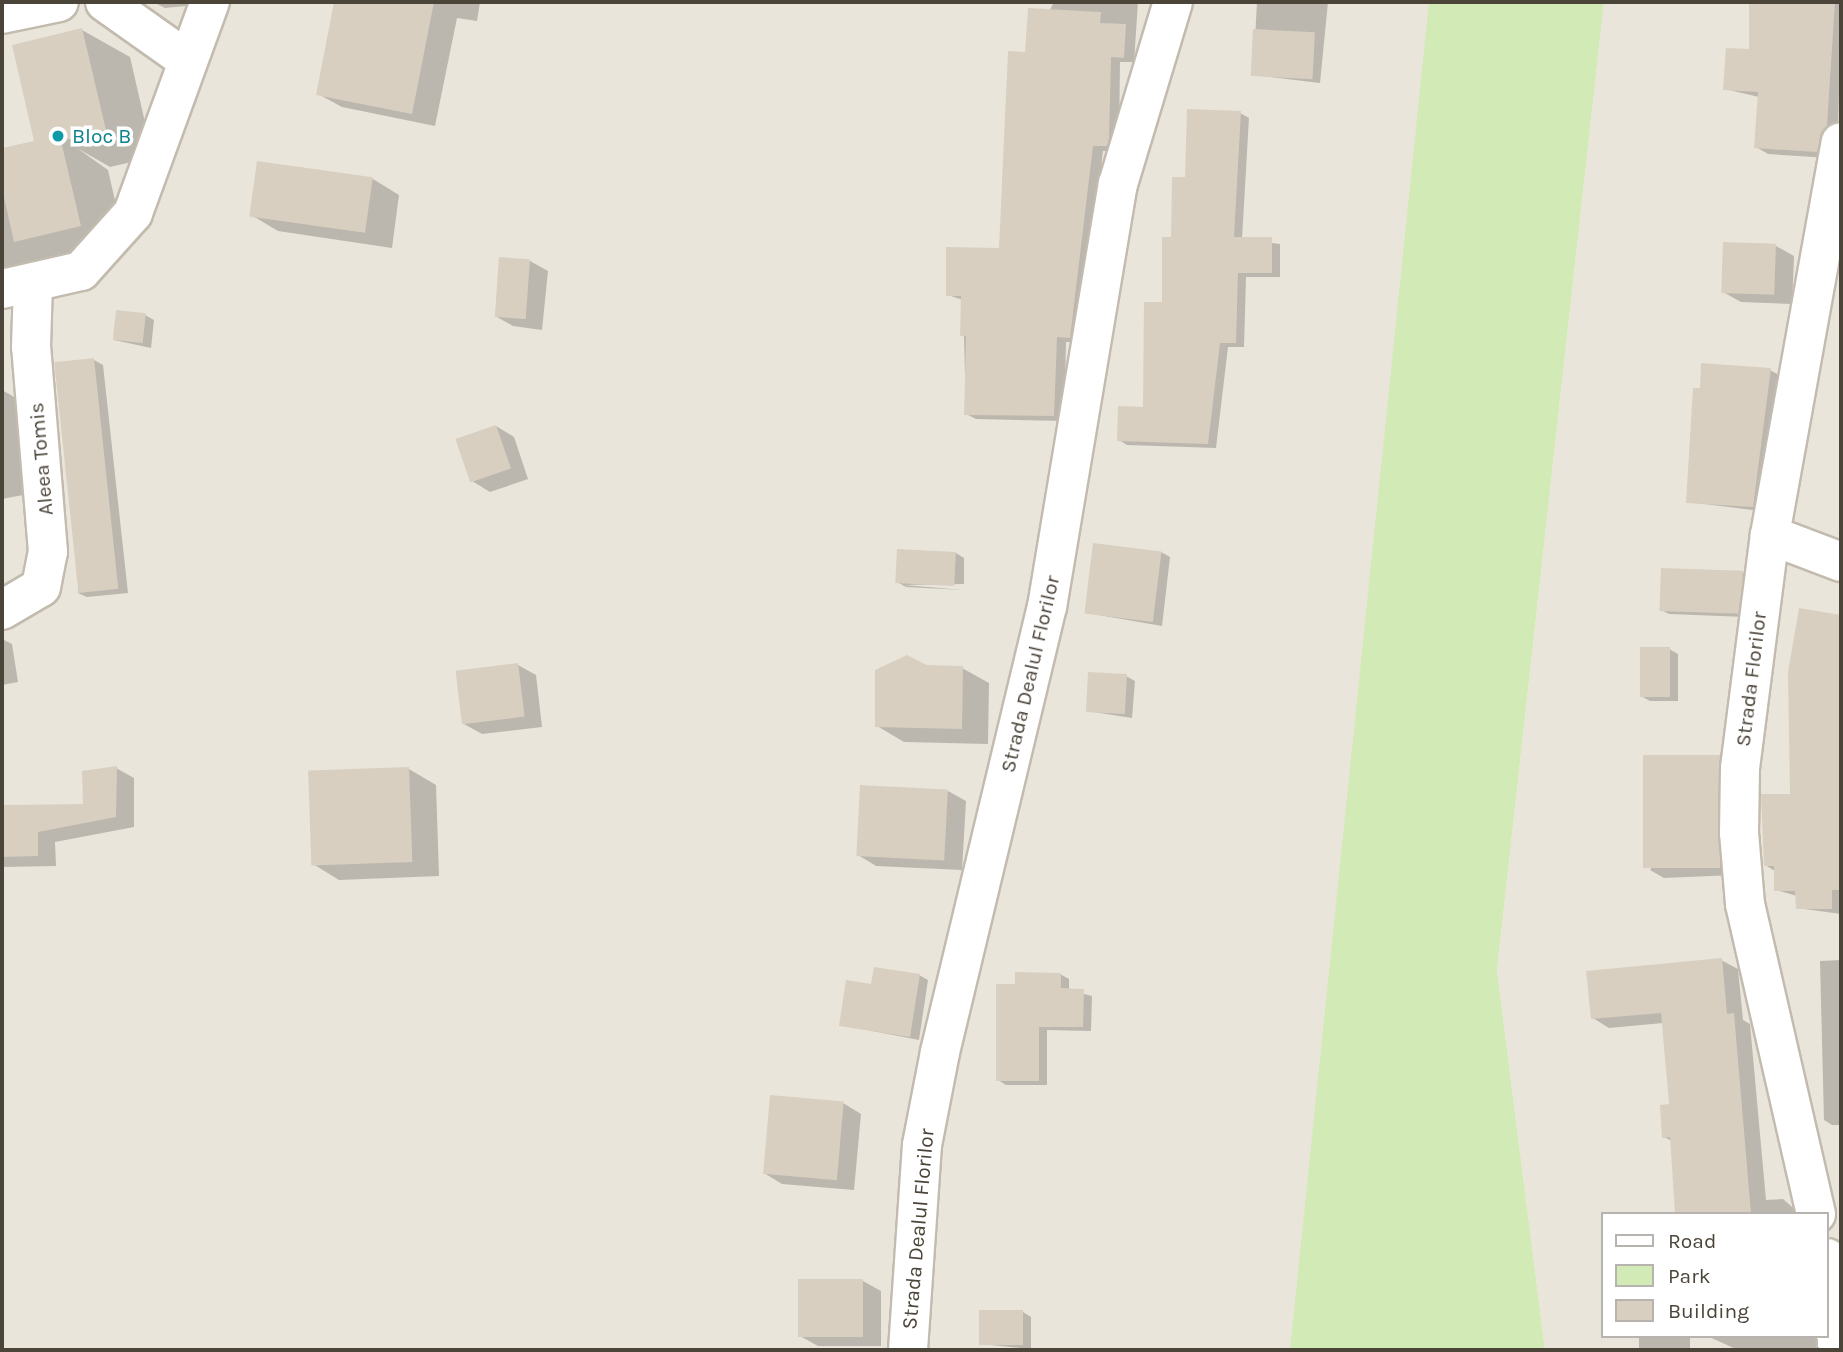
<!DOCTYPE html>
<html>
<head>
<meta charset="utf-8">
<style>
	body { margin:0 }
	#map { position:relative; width:1843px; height:1352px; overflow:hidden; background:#f6f3ec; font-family:Karla,sans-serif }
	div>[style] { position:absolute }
	.residential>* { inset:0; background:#eae5da; transform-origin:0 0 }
	.green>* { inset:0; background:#d2eab5 }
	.shadow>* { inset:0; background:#0003; transform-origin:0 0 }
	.building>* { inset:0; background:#d8cfc1; transform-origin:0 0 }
	.roads { filter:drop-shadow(2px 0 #c2bbae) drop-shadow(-2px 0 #c2bbae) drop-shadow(0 2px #c2bbae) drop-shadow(0 -2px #c2bbae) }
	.minor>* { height:38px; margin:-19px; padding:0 19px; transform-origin:19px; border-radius:19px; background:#fff }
	.dots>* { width:19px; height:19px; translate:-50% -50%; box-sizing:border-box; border:4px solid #fff; border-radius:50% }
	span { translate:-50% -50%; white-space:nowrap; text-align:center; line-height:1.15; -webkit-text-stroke:7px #fff; paint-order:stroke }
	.culture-label { font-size:21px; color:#0d838f }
	.left { translate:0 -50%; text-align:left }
	.street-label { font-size:21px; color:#4b4439 }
	.frame { position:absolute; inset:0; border:4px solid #4b4439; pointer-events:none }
	.legend { position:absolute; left:1601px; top:1212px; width:228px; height:126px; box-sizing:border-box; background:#fff; border:2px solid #b7b4b0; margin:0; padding:9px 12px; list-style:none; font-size:21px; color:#4b4439 }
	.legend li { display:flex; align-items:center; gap:14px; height:35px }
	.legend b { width:35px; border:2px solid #b7b4b0 }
</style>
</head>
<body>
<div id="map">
	<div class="residential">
		<i style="left:2px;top:2px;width:1427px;height:1348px"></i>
		<i style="clip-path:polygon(evenodd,1604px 2px,1841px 2px,1841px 1350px,1545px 1350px,1497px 970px,1604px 2px,1603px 1214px,1827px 1214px,1827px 1336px,1603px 1336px,1603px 1214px)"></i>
	</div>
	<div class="green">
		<i style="clip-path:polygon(1429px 2px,1604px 2px,1497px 970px,1545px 1350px,1290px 1350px)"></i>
	</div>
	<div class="shadow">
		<i style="clip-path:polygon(153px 2px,226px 2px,165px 8px)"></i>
		<i style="clip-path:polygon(336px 2px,480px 2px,477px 21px,457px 18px,435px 126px,342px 107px,318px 94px)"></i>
		<i style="clip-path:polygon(1054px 2px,1138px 2px,1134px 62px,1120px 62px,1119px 144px,1117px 151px,1103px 151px,1080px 342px,1066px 342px,1064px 421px,976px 419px,966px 414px,963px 300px,948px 295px,1000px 250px,1027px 54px)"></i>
		<i style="clip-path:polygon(1257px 2px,1328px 2px,1320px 83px,1253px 75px)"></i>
		<i style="clip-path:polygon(1751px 2px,1841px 2px,1838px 133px,1829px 158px,1768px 154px,1756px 147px,1759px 97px,1725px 89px,1751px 51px)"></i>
		<i style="clip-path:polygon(82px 30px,130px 57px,153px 157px,110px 167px,77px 148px,108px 170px,127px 253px,12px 280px,2px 289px,2px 150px,36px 142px)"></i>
		<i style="clip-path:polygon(1240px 113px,1249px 118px,1242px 239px,1280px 244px,1280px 277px,1246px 277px,1244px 347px,1228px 347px,1216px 448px,1127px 445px,1119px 440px,1145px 409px,1187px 179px)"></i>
		<i style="clip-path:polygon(373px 179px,399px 195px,392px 248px,278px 231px,251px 215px)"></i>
		<i style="clip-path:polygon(1776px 246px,1794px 256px,1792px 304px,1741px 302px,1723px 292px)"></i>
		<i style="clip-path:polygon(530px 261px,548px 271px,542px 330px,513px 326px,495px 316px)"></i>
		<i style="clip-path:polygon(145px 315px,154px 320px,151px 348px,114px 340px)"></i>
		<i style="clip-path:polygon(94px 360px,103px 365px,128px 593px,87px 597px,78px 593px)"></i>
		<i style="clip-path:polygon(1770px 370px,1779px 375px,1761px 511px,1688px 502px)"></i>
		<i style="clip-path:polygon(2px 390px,35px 409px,50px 490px,2px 499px)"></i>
		<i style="clip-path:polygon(496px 426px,514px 437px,528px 479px,490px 492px,472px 481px)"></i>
		<i style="clip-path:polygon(1161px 552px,1170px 557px,1162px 626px,1087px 613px)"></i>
		<i style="clip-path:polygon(956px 553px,964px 558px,964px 584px,904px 585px,964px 590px,906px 587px,897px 582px)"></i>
		<i style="clip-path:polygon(1662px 570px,1743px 573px,1751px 578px,1746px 617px,1669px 614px,1661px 610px)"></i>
		<i style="clip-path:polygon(1800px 610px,1841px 619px,1841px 914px,1797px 908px,1797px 896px,1776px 890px,1775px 871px,1765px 865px,1792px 795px)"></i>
		<i style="clip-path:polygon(2px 639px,12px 644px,18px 682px,2px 685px)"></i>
		<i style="clip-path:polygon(1669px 649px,1678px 654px,1678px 701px,1650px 701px,1641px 696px)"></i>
		<i style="clip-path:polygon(907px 657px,926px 667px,962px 668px,989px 683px,988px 744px,904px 742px,877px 726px,877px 671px)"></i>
		<i style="clip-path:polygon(518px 665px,536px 675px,542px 727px,482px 734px,464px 724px)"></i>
		<i style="clip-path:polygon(1126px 676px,1135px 681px,1132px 718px,1087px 711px)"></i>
		<i style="clip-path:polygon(1719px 756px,1733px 765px,1734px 875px,1664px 878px,1650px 870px)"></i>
		<i style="clip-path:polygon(116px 768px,134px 778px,134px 827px,55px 842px,56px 866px,2px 867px,2px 807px,85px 806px)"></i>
		<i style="clip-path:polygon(409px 769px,436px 785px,439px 876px,339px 880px,313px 864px)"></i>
		<i style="clip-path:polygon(948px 791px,966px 801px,962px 870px,876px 866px,858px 855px)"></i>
		<i style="clip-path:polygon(1721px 960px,1738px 969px,1743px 1020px,1750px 1024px,1766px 1200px,1783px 1199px,1800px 1214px,1677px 1214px,1672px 1141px,1664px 1137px,1671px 1106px,1663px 1023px,1609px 1028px,1593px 1018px)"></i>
		<i style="clip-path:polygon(1841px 960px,1841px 1125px,1832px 1125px,1824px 1120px,1820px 961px)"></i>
		<i style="clip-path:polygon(1060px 974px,1069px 979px,1069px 990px,1092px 996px,1091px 1031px,1047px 1030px,1047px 1085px,1006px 1085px,998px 1080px,1017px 986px)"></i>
		<i style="clip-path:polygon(919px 975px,928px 980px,919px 1040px,841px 1025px,873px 986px)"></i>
		<i style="clip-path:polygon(843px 1103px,861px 1114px,854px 1190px,782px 1184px,764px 1173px)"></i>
		<i style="clip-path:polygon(863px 1281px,881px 1291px,881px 1346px,818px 1346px,800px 1336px)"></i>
		<i style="clip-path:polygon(1023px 1312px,1031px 1317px,1031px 1349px,981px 1344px)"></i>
		<i style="left:1639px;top:1336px;width:51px;height:14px"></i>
		<i style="clip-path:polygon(1707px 1336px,1818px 1336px,1818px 1350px,1738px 1350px)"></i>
	</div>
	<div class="building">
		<i style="clip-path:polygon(334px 2px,434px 2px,412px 114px,316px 95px)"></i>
		<i style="clip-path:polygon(1749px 2px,1835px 2px,1827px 126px,1817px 152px,1754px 148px,1758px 92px,1723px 90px,1726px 48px,1749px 49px)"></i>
		<i style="clip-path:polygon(1028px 8px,1101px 12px,1100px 23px,1126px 24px,1124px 58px,1111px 57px,1109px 138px,1107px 146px,1093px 146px,1070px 338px,1057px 337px,1054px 416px,964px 415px,966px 336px,960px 336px,961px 296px,946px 296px,946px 247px,999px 248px,1008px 51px,1025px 52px)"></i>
		<i style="clip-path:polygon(82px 28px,106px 130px,61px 141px,81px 226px,14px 242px,2px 188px,2px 148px,34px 141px,12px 45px)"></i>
		<i style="left:1253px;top:29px;width:62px;height:47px;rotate:3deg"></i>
		<i style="clip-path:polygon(1187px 109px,1241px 111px,1234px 237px,1272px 237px,1272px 273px,1238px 273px,1236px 343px,1220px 343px,1208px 444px,1117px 441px,1118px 406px,1143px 407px,1144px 302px,1162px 302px,1162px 237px,1171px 237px,1172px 177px,1185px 177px)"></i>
		<i style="left:257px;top:161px;width:117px;height:56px;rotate:8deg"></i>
		<i style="left:1723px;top:242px;width:53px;height:51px;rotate:2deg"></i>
		<i style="left:499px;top:257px;width:31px;height:60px;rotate:4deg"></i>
		<i style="left:116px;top:310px;width:30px;height:30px;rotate:6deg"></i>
		<i style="left:94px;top:358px;width:232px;height:40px;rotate:84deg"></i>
		<i style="clip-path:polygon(1701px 363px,1771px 368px,1753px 507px,1686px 503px,1693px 388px,1700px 388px)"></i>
		<i style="left:496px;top:425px;width:46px;height:43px;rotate:71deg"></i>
		<i style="left:1093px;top:543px;width:69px;height:71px;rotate:7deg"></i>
		<i style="left:897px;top:549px;width:59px;height:34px;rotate:3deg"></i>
		<i style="left:1661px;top:568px;width:82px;height:43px;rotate:2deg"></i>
		<i style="clip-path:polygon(1799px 608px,1841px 615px,1841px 890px,1832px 890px,1832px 909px,1796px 909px,1795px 891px,1774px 891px,1774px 866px,1764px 866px,1761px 794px,1790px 794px,1788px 672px)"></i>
		<i style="left:1640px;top:647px;width:30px;height:50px"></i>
		<i style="clip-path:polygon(907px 655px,927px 665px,963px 666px,962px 729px,875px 727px,875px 670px)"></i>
		<i style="left:518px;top:663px;width:54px;height:63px;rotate:83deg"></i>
		<i style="left:1088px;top:672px;width:39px;height:40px;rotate:3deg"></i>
		<i style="left:1720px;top:755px;width:113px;height:77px;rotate:90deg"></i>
		<i style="clip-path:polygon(117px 766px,116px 817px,38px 832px,38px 856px,2px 857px,2px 805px,83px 804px,82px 771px)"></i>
		<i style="left:409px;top:767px;width:95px;height:101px;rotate:88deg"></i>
		<i style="left:860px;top:785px;width:88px;height:71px;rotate:3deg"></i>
		<i style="clip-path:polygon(1722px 958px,1727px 1014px,1734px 1013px,1751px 1214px,1675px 1214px,1670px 1137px,1662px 1138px,1660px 1105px,1669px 1104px,1661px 1013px,1591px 1019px,1586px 971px)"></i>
		<i style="clip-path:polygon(874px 967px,920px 974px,910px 1037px,839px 1026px,846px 980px,871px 984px)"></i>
		<i style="clip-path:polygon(1015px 972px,1061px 973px,1061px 988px,1084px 989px,1083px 1027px,1039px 1027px,1039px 1081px,996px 1081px,996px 984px,1015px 984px)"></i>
		<i style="left:770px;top:1095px;width:74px;height:79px;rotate:5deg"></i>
		<i style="left:798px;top:1279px;width:65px;height:58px"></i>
		<i style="left:979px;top:1310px;width:44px;height:35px"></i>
	</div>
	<div class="roads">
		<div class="minor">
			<i style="left:105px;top:2px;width:100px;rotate:35.3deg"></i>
			<i style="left:2px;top:14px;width:58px;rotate:-11.9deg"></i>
			<i style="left:2px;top:289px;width:81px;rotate:-12.8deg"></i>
			<i style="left:81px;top:271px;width:78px;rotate:-48.1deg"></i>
			<i style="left:133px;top:213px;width:225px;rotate:-70deg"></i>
			<i style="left:1770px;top:535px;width:76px;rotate:20.8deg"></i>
			<i style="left:2px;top:610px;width:45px;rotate:-30.5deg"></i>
			<i style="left:41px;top:587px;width:36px;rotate:-79deg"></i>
			<i style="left:48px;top:552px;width:206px;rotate:-94.7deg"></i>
			<i style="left:31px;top:347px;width:63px;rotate:-88.2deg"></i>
			<i style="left:1816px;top:1214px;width:318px;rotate:-102.9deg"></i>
			<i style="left:1745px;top:904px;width:71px;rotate:-94.8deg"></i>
			<i style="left:1739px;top:833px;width:65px;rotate:-89.1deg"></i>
			<i style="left:1740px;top:768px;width:235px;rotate:-82.7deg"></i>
			<i style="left:1770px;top:535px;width:399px;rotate:-79.8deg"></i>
			<i style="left:1827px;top:1258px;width:93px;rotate:83.2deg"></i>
			<i style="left:908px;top:1350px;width:205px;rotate:-86.1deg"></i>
			<i style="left:922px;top:1145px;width:95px;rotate:-79deg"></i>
			<i style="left:940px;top:1052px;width:458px;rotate:-76.5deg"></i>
			<i style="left:1047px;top:607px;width:429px;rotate:-80.5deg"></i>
			<i style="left:1118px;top:184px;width:190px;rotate:-73.2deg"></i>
		</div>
	</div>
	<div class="dots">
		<i style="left:58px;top:136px;background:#0f9aa8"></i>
	</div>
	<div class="culture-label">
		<span class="left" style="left:72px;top:136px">Bloc B</span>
	</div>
	<div class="street-label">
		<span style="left:41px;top:459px;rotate:-95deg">Aleea Tomis</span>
		<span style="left:1030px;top:674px;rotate:-77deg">Strada Dealul Florilor</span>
		<span style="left:1751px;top:679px;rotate:-83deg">Strada Florilor</span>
		<span style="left:918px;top:1229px;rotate:-85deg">Strada Dealul Florilor</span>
	</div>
	<div class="frame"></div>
	<ul class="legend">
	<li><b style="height:9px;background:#fff"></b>Road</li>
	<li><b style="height:19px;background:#d2eab5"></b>Park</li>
	<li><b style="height:19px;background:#d8cfc1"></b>Building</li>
	</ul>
</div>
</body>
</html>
